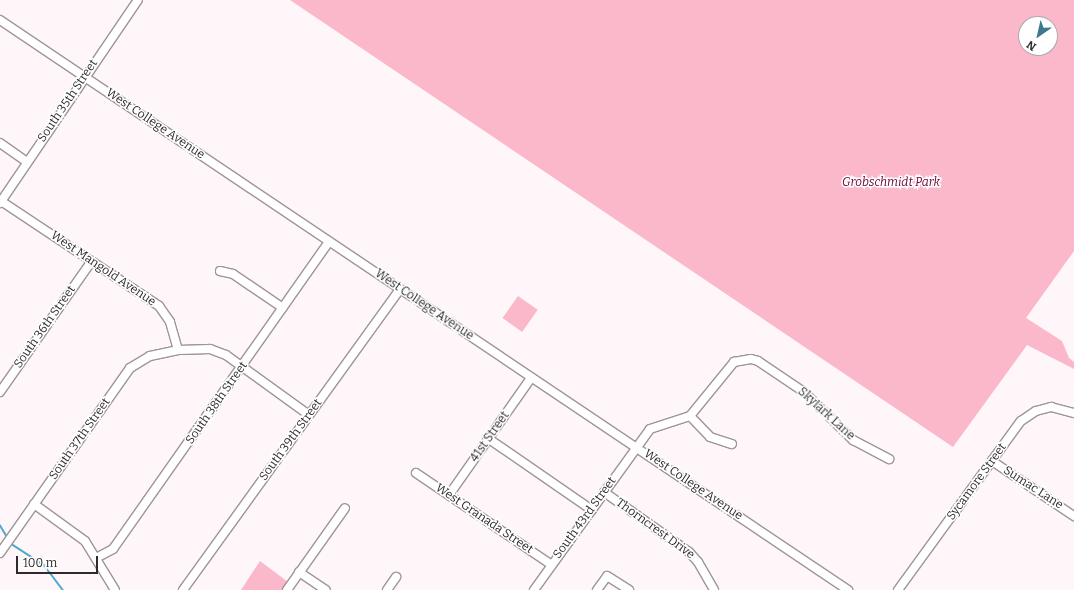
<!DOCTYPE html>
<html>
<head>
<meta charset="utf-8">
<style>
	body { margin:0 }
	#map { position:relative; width:1074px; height:590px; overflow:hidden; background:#fef6f8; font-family:Bitter,serif }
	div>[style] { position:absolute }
	.green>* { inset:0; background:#fbb8ca; transform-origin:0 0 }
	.stream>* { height:1.5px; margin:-0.75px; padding:0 0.75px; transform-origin:0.75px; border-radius:0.75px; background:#4daad0 }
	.roads { filter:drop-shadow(1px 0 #9f9597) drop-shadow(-1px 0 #9f9597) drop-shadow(0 1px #9f9597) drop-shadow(0 -1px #9f9597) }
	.minor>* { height:8px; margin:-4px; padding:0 4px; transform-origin:4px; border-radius:4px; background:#fff }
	span { translate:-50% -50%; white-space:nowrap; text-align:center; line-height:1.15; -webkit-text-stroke:3px #fff; paint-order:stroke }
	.street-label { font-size:12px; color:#2e2a2b }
	.park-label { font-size:12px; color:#690433; font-style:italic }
	.north { position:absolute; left:1018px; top:16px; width:40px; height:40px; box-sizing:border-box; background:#fff; border:1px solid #abaaaa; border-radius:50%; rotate:214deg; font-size:11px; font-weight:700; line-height:16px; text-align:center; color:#2e2a2b }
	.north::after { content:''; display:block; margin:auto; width:14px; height:18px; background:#3d7790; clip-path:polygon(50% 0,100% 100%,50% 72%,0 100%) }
	.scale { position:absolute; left:16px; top:556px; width:82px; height:18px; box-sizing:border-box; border:2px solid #2e2a2b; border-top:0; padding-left:5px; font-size:12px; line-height:14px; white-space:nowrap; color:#2e2a2b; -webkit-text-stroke:3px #fff; paint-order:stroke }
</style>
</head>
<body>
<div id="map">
	<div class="green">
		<i style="clip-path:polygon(evenodd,290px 0,1074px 0,1074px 251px,1026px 318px,1062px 341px,1069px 358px,1074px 362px,1074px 369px,1027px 345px,953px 447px,290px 0,1026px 24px,1050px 24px,1050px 48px,1026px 48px,1026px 24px)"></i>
		<i style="left:518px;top:296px;width:24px;height:27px;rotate:35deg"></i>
		<i style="clip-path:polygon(260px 561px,288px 582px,282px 590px,241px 590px)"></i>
	</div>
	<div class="stream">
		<i style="left:0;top:525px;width:12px;rotate:59deg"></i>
		<i style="left:13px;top:545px;width:38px;rotate:33deg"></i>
		<i style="left:45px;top:566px;width:30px;rotate:53deg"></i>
	</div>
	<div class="roads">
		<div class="minor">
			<i style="left:0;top:20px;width:1022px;rotate:33.91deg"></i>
			<i style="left:0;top:143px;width:33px;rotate:35deg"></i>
			<i style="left:1px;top:201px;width:190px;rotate:33.6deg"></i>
			<i style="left:159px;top:306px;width:19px;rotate:55deg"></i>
			<i style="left:170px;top:322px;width:29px;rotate:74deg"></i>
			<i style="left:178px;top:350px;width:32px;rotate:-2deg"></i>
			<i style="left:210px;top:349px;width:17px;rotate:21deg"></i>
			<i style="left:226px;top:355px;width:102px;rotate:35.9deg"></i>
			<i style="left:0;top:203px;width:245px;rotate:-55.8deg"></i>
			<i style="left:220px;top:271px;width:13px;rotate:13deg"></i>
			<i style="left:233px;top:274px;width:60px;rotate:34.2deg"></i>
			<i style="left:0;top:392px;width:159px;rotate:-55deg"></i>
			<i style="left:690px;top:416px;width:29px;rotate:46deg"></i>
			<i style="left:710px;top:437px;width:23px;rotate:18deg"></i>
			<i style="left:489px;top:439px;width:125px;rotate:34.6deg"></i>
			<i style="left:992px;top:461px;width:99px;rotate:33.9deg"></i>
			<i style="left:416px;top:473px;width:164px;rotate:34.1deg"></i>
			<i style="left:604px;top:492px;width:104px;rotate:35.2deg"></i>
			<i style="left:689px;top:552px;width:13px;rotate:48deg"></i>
			<i style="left:698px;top:562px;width:32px;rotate:60deg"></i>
			<i style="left:449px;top:495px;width:143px;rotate:-55deg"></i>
			<i style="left:34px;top:504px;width:63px;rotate:36deg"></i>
			<i style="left:85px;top:541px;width:57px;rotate:58.5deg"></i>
			<i style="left:0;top:553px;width:226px;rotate:-54.9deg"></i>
			<i style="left:130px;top:368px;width:23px;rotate:-31deg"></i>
			<i style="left:150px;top:356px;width:29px;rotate:-12deg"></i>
			<i style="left:98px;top:557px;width:17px;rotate:-28deg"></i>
			<i style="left:113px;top:549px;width:375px;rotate:-54.9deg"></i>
			<i style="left:299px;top:572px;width:32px;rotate:34deg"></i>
			<i style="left:183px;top:590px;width:371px;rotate:-54.2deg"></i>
			<i style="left:287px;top:590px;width:100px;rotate:-54.7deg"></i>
			<i style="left:387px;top:590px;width:16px;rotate:-55deg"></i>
			<i style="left:534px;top:590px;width:198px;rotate:-54.2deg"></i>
			<i style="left:650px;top:429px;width:42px;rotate:-18deg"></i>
			<i style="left:690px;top:416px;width:70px;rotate:-50.8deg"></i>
			<i style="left:734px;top:362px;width:17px;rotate:-10deg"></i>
			<i style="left:751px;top:359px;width:7px;rotate:16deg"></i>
			<i style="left:758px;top:361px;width:55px;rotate:34deg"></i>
			<i style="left:804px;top:392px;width:69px;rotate:44.4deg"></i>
			<i style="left:853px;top:440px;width:41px;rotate:27.8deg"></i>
			<i style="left:597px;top:590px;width:17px;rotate:-54deg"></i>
			<i style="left:607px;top:576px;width:26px;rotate:32deg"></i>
			<i style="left:898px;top:590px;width:209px;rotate:-54deg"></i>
			<i style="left:1021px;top:421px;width:18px;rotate:-34deg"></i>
			<i style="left:1036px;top:411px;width:16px;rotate:-15deg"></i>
			<i style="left:1051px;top:407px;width:24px;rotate:15deg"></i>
		</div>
	</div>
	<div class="street-label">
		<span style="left:68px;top:101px;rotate:-56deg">South 35th Street</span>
		<span style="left:155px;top:124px;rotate:34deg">West College Avenue</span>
		<span style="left:103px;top:269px;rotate:34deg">West Mangold Avenue</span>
		<span style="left:424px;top:305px;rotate:34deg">West College Avenue</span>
		<span style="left:45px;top:327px;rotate:-55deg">South 36th Street</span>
		<span style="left:217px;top:403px;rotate:-55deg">South 38th Street</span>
		<span style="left:826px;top:414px;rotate:42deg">Skylark Lane</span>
		<span style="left:490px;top:437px;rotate:-55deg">41st Street</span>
		<span style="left:80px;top:439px;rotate:-55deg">South 37th Street</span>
		<span style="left:291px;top:440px;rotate:-54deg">South 39th Street</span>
		<span style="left:977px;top:482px;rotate:-54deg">Sycamore Street</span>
		<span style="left:693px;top:485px;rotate:34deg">West College Avenue</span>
		<span style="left:1033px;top:488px;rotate:33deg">Sumac Lane</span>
		<span style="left:585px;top:518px;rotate:-54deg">South 43rd Street</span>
		<span style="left:484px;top:519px;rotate:34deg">West Granada Street</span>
		<span style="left:655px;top:529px;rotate:36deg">Thorncrest Drive</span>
	</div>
	<div class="park-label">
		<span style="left:891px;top:183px">Grobschmidt Park</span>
	</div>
	<div class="north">N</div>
	<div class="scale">100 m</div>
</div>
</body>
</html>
